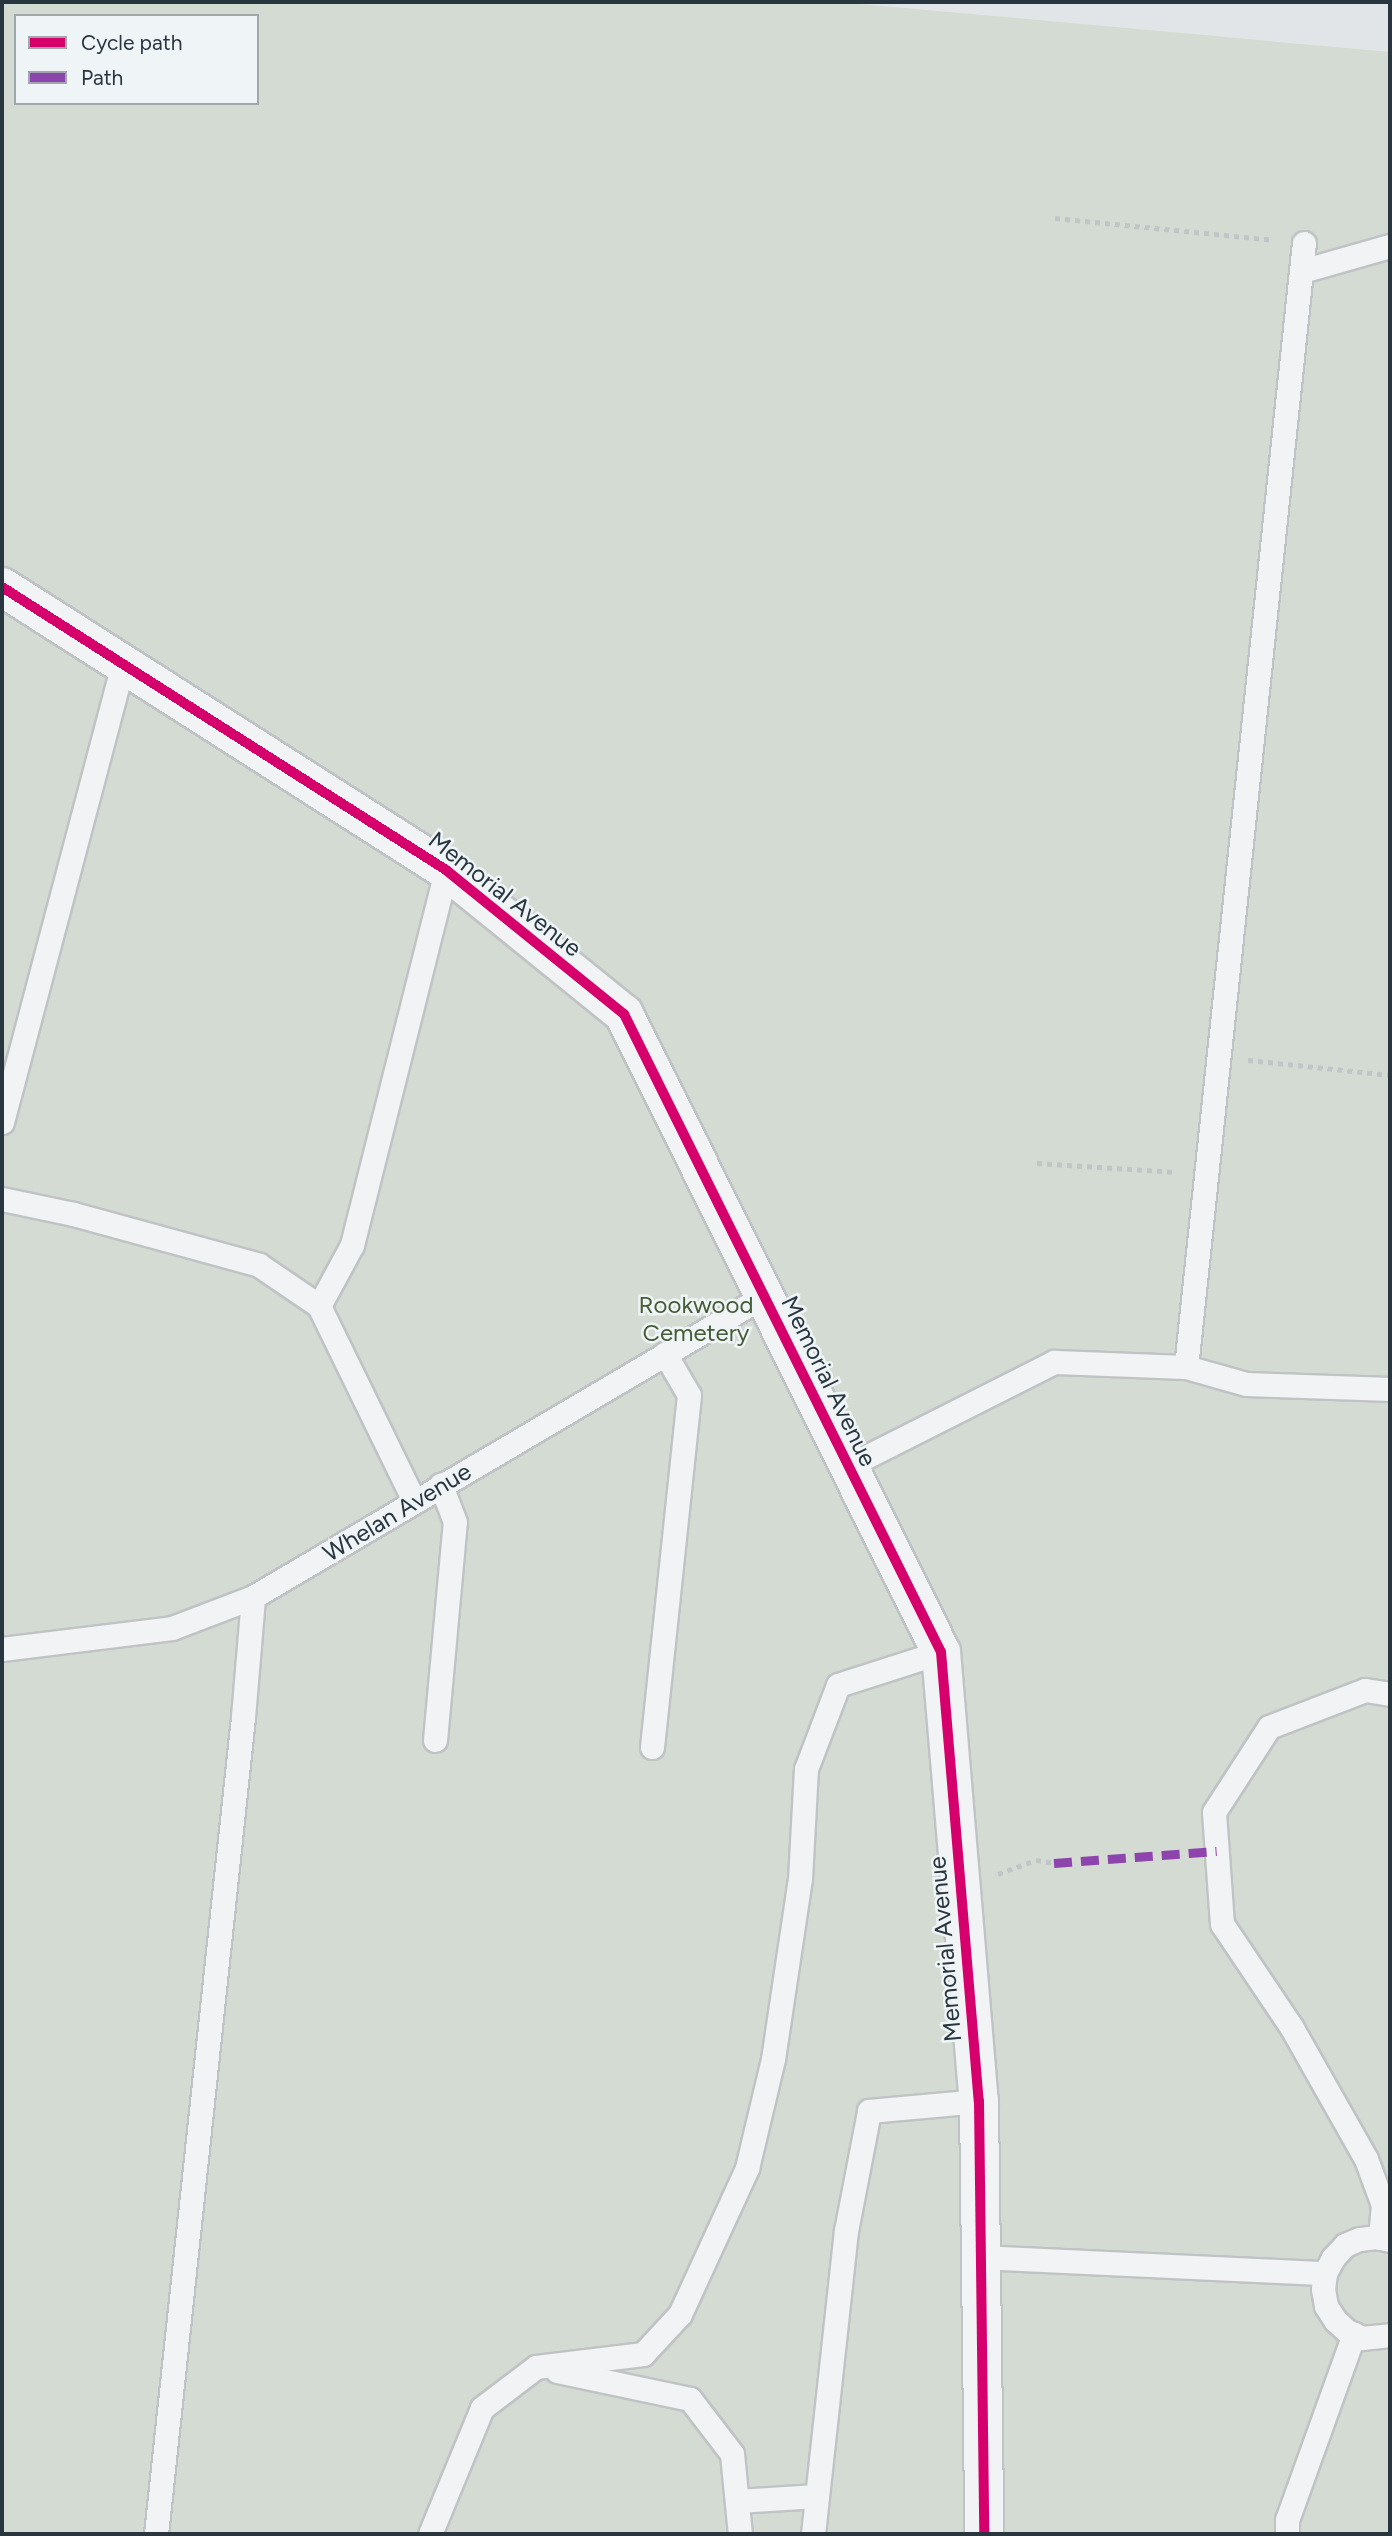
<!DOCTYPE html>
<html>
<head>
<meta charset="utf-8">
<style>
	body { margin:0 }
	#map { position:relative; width:1392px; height:2536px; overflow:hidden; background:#e2e5e7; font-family:Figtree,sans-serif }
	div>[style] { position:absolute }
	.green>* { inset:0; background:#d4dbd2 }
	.path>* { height:4.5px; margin-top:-2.25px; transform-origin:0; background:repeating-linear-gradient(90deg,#c1c5c7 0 5px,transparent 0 10px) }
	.roads { filter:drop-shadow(2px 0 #c0c3c5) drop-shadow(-2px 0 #c0c3c5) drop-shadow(0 2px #c0c3c5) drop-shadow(0 -2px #c0c3c5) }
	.lane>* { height:23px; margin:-11.5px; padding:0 11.5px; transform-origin:11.5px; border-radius:11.5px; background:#f1f3f4 }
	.street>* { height:38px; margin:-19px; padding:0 19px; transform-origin:19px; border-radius:19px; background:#f1f3f4 }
	.quiet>* { height:9px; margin-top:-4.5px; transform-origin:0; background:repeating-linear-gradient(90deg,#8e44ad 0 18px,transparent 0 27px) }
	.cycleway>* { height:10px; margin:-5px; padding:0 5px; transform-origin:5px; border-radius:5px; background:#d6006c }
	span { translate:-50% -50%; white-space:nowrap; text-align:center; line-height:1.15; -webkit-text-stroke:5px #eff4f6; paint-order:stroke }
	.street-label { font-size:24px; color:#293640 }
	.park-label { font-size:24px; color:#455c36 }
	.frame { position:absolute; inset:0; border:4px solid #293640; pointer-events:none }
	.legend { position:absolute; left:14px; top:14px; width:245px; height:91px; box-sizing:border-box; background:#eff4f6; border:2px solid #a0a8ad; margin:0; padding:9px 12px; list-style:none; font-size:21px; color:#293640 }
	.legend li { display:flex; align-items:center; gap:14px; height:35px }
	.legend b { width:35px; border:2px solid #a0a8ad }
</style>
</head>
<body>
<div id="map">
	<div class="green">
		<i style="clip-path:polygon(evenodd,2px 2px,838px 2px,1390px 52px,1390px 2534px,2px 2534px,2px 2px,16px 16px,257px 16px,257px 103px,16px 103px,16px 16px)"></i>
	</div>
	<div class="path">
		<i style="left:1055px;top:218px;width:220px;rotate:5.7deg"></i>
		<i style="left:1248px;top:1060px;width:143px;rotate:6deg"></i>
		<i style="left:1037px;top:1163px;width:139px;rotate:3.7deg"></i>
		<i style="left:998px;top:1874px;width:40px;rotate:-20.2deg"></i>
		<i style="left:1036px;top:1860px;width:18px;rotate:9deg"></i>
	</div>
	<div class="roads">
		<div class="lane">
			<i style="left:1302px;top:271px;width:91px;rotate:-15.9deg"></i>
			<i style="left:2px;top:1122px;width:474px;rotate:-75.2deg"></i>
			<i style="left:2px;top:1199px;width:73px;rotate:11.9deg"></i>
			<i style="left:73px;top:1214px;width:193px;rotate:15.3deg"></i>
			<i style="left:259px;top:1265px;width:73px;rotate:34.3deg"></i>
			<i style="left:319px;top:1306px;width:217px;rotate:64deg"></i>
			<i style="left:319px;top:1306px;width:69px;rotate:-61.6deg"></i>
			<i style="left:352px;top:1245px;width:387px;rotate:-75.9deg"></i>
			<i style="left:1186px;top:1367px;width:62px;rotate:15.8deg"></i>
			<i style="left:1246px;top:1384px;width:144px;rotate:2deg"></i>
			<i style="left:848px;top:1466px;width:231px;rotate:-26.8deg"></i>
			<i style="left:1054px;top:1362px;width:132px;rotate:2.2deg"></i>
			<i style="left:1186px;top:1367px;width:1130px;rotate:-84.01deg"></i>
			<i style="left:2px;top:1649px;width:171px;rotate:-7deg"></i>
			<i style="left:172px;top:1628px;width:87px;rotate:-20.9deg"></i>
			<i style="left:253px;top:1597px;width:593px;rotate:-30.5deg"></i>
			<i style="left:435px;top:1740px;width:219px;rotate:-84.8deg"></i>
			<i style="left:455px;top:1522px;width:40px;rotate:-111deg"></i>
			<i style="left:652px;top:1747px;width:354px;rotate:-84deg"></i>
			<i style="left:689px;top:1395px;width:48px;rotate:-120.3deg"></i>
			<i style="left:1380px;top:2238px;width:33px;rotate:-85deg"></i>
			<i style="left:1383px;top:2205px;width:49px;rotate:-110.3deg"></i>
			<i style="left:1366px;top:2159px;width:150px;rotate:-119.5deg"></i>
			<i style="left:1292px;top:2028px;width:125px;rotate:-123.9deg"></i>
			<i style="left:1222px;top:1924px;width:112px;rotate:-94.1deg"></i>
			<i style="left:1214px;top:1812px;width:101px;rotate:-57.1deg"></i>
			<i style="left:1269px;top:1727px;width:103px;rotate:-21.1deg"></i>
			<i style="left:1365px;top:1690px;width:25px;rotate:9deg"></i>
			<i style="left:1390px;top:2240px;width:14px;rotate:-168deg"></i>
			<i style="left:1376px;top:2237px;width:17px;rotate:173deg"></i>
			<i style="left:1359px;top:2239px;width:15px;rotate:157deg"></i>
			<i style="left:1345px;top:2245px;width:18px;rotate:133deg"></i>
			<i style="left:1333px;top:2258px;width:17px;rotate:118deg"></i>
			<i style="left:1325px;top:2273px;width:16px;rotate:97deg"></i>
			<i style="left:1323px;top:2289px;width:17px;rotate:80deg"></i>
			<i style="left:1326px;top:2306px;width:17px;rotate:57deg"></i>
			<i style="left:1335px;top:2320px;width:16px;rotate:43deg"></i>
			<i style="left:1347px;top:2331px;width:17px;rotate:25deg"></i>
			<i style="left:1362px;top:2338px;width:28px;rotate:-6deg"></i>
			<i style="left:980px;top:2257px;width:345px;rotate:2.7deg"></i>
			<i style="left:557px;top:2371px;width:136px;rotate:11.9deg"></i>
			<i style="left:690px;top:2399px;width:69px;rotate:52.6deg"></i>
			<i style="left:732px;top:2454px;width:80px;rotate:84.3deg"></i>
			<i style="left:737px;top:2501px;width:80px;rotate:-3.6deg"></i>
			<i style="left:156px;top:2534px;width:822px;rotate:-83.92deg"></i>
			<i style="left:243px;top:1717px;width:120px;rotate:-85.2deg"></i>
			<i style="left:430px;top:2534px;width:136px;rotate:-67.6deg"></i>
			<i style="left:482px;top:2408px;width:68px;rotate:-37.2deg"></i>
			<i style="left:536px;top:2367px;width:108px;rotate:-6.9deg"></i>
			<i style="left:643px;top:2354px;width:54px;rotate:-47.2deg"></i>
			<i style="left:680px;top:2314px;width:161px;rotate:-65.3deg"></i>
			<i style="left:747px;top:2168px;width:112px;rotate:-76.6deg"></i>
			<i style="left:773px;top:2059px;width:182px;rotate:-81.5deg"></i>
			<i style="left:800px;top:1879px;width:110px;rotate:-86.9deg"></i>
			<i style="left:806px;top:1769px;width:90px;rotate:-69.1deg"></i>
			<i style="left:838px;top:1685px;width:108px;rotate:-17.8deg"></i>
			<i style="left:813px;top:2534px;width:305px;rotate:-83.8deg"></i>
			<i style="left:846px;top:2231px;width:122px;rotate:-79.1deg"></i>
			<i style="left:869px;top:2111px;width:110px;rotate:-5.2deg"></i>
			<i style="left:1287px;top:2534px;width:14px;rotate:-90deg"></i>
			<i style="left:1287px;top:2520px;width:198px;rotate:-70.2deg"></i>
		</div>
		<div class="street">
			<i style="left:2px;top:587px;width:527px;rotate:32.51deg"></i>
			<i style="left:446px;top:870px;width:229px;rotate:39deg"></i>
			<i style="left:624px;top:1014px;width:712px;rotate:63.58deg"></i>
			<i style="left:941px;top:1652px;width:451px;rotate:85.2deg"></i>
			<i style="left:979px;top:2101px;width:433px;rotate:89.3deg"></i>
		</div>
	</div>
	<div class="quiet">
		<i style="left:1054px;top:1863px;width:163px;rotate:-4.2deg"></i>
	</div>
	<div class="cycleway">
		<i style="left:2px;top:587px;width:527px;rotate:32.51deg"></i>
		<i style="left:446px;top:870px;width:229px;rotate:39deg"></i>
		<i style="left:624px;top:1014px;width:712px;rotate:63.58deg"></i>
		<i style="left:941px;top:1652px;width:451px;rotate:85.2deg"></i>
		<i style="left:979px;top:2101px;width:433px;rotate:89.3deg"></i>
	</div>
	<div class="street-label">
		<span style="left:505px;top:894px;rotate:38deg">Memorial Avenue</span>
		<span style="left:829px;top:1381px;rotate:64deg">Memorial Avenue</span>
		<span style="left:397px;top:1512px;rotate:-31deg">Whelan Avenue</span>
		<span style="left:945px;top:1949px;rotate:-95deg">Memorial Avenue</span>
	</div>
	<div class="park-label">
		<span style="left:696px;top:1319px">Rookwood<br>Cemetery</span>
	</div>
	<div class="frame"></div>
	<ul class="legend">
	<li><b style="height:9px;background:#d6006c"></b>Cycle path</li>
	<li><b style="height:9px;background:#8e44ad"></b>Path</li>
	</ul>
</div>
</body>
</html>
